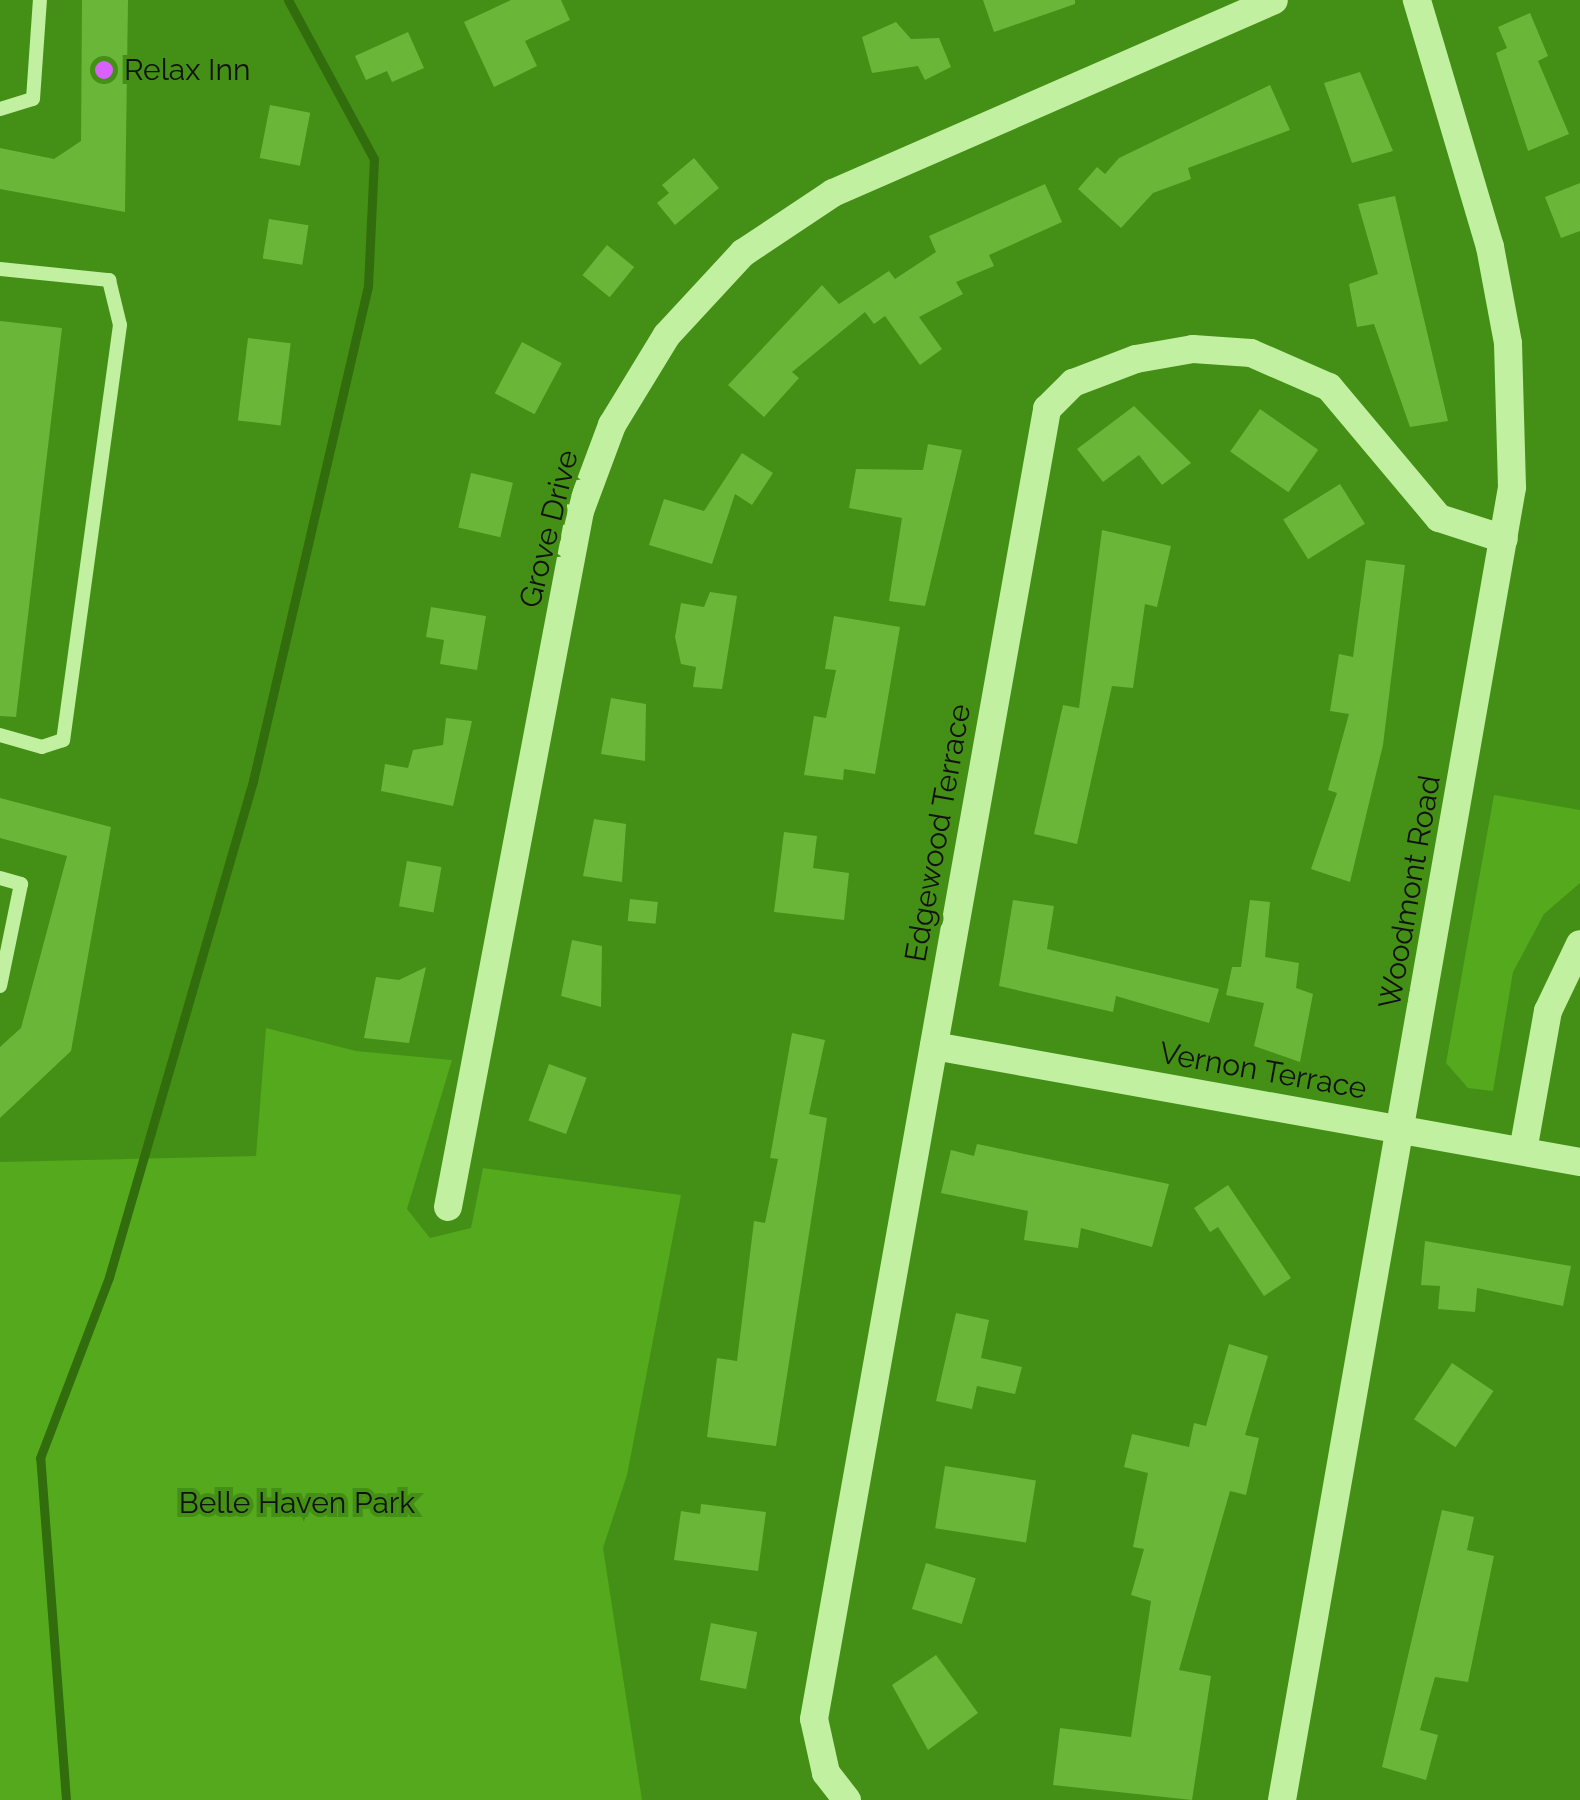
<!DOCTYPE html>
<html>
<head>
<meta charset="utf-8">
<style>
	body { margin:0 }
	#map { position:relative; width:1580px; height:1800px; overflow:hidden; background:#448f15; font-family:Raleway,sans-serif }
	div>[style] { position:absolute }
	.green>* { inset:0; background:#54a91d }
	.stream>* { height:9px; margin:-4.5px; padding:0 4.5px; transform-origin:4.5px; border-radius:4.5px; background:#316c0d }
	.building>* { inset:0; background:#6ab639; transform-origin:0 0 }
	.lane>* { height:14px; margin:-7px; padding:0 7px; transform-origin:7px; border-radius:7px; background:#c0f0a0 }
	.street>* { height:28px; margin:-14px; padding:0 14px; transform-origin:14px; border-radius:14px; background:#c0f0a0 }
	.dots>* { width:28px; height:28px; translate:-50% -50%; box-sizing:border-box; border:5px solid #448f15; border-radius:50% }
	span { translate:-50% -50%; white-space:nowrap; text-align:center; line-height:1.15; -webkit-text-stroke:8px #448f15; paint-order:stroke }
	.poi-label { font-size:30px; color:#111 }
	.left { translate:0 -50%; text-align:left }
	.street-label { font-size:30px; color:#111 }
	.park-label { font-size:30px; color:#111 }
</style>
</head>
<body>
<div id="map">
	<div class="green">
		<i style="clip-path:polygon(1494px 795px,1580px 810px,1580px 883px,1544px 914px,1513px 972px,1493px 1091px,1468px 1088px,1446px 1063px)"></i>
		<i style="clip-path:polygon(266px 1028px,356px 1051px,452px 1060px,407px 1209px,430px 1238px,471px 1228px,483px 1168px,681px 1195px,627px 1475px,603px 1548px,642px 1800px,0 1800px,0 1162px,256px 1156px)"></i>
	</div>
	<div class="stream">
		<i style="left:66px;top:1800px;width:343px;rotate:-94.3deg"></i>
		<i style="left:40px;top:1458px;width:194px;rotate:-69.1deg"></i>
		<i style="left:109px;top:1277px;width:516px;rotate:-73.81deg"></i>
		<i style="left:253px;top:781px;width:508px;rotate:-76.92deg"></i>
		<i style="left:368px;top:286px;width:127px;rotate:-87.3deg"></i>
		<i style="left:374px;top:159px;width:181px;rotate:-118.4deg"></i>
	</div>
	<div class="building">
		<i style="clip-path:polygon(82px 0,128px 0,125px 212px,0 189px,0 148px,54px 159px,81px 141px)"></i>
		<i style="clip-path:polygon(511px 0,561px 0,570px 20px,525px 41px,537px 66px,494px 87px,464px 22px)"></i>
		<i style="clip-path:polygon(983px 0,1075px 0,1075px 4px,994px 32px)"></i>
		<i style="clip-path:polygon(1530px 13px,1548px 56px,1538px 61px,1569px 134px,1528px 151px,1496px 53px,1507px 48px,1498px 27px)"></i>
		<i style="clip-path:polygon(896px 22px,911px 39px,939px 38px,951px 67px,925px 80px,918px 66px,872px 73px,862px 37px)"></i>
		<i style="clip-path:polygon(408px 32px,424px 68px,392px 82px,387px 71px,366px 80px,355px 56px)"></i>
		<i style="clip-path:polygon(1360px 72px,1393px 151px,1352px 163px,1324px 83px)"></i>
		<i style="clip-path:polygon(1270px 85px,1290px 130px,1188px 168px,1191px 179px,1153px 193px,1121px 228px,1078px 189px,1097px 167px,1105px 174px,1119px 158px)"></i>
		<i style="left:270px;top:105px;width:41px;height:54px;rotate:11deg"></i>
		<i style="clip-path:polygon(694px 158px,719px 188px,675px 225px,657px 203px,669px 193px,662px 185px)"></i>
		<i style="clip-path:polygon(1580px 183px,1580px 231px,1561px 238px,1545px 197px)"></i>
		<i style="clip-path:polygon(1045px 184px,1062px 222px,989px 255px,994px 266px,956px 282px,963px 294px,919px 317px,942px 349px,920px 365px,885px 316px,874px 324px,865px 312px,792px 372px,799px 378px,764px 417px,728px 385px,822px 285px,839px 304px,889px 271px,895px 279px,936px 252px,929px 236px)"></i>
		<i style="clip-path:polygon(1395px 196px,1448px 421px,1410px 427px,1374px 324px,1357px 327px,1349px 284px,1378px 274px,1358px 204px)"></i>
		<i style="left:269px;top:219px;width:40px;height:40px;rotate:9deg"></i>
		<i style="left:607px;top:245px;width:35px;height:39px;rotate:39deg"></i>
		<i style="clip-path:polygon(0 321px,62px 328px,16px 717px,0 716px)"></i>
		<i style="left:248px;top:338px;width:43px;height:83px;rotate:7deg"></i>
		<i style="left:522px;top:342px;width:45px;height:58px;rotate:28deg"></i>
		<i style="clip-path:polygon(1134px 406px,1191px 463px,1162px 485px,1139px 455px,1103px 482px,1077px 449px)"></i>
		<i style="left:1260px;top:409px;width:71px;height:52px;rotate:35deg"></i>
		<i style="clip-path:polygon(928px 444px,962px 450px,925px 606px,889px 601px,902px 518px,849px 508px,856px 469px,923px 470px)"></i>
		<i style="clip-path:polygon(742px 453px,773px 473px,752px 505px,735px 494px,712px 564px,649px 545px,664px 499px,704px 511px)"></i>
		<i style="left:471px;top:473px;width:43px;height:56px;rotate:13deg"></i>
		<i style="left:1340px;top:484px;width:47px;height:67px;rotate:58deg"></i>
		<i style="clip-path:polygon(1102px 530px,1171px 546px,1157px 607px,1145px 604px,1133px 688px,1112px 686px,1077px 844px,1034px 834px,1063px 705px,1079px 708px)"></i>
		<i style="clip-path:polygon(1366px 560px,1405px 565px,1383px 745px,1350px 882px,1311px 869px,1337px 793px,1328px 790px,1349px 714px,1330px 711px,1339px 654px,1353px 657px)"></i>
		<i style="clip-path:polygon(710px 592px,737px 596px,722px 689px,693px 687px,696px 667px,681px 664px,675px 637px,681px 603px,704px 607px)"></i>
		<i style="clip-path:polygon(431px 607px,486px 616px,477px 670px,440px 664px,444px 640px,426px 637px)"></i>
		<i style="clip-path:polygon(834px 616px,900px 627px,875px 774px,844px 769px,843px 780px,804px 775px,814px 716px,826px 718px,836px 670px,825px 669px)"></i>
		<i style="clip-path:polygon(611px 698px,646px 704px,645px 761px,601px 754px)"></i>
		<i style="clip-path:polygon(446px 718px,472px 721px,453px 806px,381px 791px,385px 764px,408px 768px,413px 750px,443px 745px)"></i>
		<i style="clip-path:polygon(0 798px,111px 827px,71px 1051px,0 1118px,0 1047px,21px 1028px,67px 856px,0 838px)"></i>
		<i style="clip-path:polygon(594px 819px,626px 824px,622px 882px,583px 876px)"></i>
		<i style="clip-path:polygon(784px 832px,817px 836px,813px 868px,849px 873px,844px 920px,774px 912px)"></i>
		<i style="left:407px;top:861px;width:35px;height:46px;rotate:10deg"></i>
		<i style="left:630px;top:899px;width:28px;height:22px;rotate:6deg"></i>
		<i style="clip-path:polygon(1013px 900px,1054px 906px,1047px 949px,1219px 989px,1209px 1023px,1116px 996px,1113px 1012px,999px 986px)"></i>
		<i style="clip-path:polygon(1250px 900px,1270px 902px,1265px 957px,1299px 963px,1296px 988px,1313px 994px,1300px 1062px,1254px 1046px,1264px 1003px,1226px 995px,1232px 967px,1241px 967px)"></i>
		<i style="clip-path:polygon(572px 940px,602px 946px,601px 1007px,561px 996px)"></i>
		<i style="clip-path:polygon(426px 967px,409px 1043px,364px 1038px,376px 977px,399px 980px)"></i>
		<i style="clip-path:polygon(792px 1033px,825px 1040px,809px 1114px,827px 1118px,776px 1446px,707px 1437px,717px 1358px,737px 1361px,754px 1221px,765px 1223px,778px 1159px,770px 1158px)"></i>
		<i style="left:549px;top:1064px;width:40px;height:60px;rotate:20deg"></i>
		<i style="clip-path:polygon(977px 1144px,1169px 1184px,1152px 1247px,1081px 1228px,1078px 1248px,1024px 1240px,1028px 1211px,941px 1193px,951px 1150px,974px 1156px)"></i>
		<i style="clip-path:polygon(1228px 1185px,1291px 1278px,1264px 1296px,1218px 1227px,1210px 1232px,1194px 1208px)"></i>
		<i style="clip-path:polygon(1425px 1241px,1571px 1266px,1563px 1306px,1477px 1288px,1475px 1312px,1438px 1309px,1440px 1286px,1421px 1285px)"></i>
		<i style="clip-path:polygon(956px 1313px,989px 1320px,981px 1358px,1022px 1367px,1015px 1394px,977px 1386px,972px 1409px,936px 1401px)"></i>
		<i style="clip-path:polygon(1229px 1344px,1268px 1356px,1245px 1435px,1259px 1438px,1246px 1495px,1230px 1491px,1179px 1670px,1211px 1676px,1192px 1800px,1053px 1785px,1060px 1728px,1131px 1737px,1151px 1601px,1131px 1595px,1144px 1549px,1133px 1547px,1148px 1473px,1124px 1467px,1132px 1434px,1189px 1447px,1194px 1423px,1206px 1426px)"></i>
		<i style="left:1452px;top:1363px;width:50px;height:68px;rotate:34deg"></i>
		<i style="left:945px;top:1466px;width:92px;height:63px;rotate:9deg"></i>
		<i style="clip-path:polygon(701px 1504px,766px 1512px,758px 1571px,674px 1560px,681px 1511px,700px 1514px)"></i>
		<i style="clip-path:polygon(1442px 1510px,1474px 1517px,1467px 1550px,1494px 1556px,1468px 1682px,1435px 1677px,1420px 1730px,1438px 1735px,1426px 1780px,1382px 1767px)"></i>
		<i style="left:926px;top:1563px;width:52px;height:48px;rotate:17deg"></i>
		<i style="left:711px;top:1623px;width:47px;height:58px;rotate:11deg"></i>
		<i style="clip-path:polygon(936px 1655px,978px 1713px,928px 1750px,892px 1685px)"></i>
	</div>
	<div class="lane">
		<i style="left:0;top:109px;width:34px;rotate:-17deg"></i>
		<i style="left:33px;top:99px;width:99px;rotate:-86deg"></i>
		<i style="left:0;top:269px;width:110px;rotate:5.8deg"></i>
		<i style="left:109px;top:280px;width:46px;rotate:76.3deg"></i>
		<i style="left:120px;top:325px;width:419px;rotate:97.8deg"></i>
		<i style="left:63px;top:740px;width:22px;rotate:162deg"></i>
		<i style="left:42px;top:747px;width:44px;rotate:-164.1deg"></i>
		<i style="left:0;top:878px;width:22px;rotate:16deg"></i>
		<i style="left:21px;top:884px;width:104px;rotate:101.6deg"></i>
	</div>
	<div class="street">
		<i style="left:934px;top:1046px;width:656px;rotate:10.18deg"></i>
		<i style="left:1523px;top:1151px;width:142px;rotate:-79.9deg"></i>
		<i style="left:1548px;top:1011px;width:74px;rotate:-64.5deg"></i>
		<i style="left:448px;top:1207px;width:708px;rotate:-79.26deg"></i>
		<i style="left:580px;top:511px;width:92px;rotate:-69.6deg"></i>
		<i style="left:612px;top:425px;width:105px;rotate:-58.6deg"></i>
		<i style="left:667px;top:335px;width:112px;rotate:-47.2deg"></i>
		<i style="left:743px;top:253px;width:108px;rotate:-33.7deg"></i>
		<i style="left:833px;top:193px;width:481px;rotate:-23.6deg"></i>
		<i style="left:847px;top:1800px;width:34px;rotate:-128deg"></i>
		<i style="left:826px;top:1773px;width:55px;rotate:-102.5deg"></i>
		<i style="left:814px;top:1719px;width:1331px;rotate:-79.91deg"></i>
		<i style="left:1047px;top:409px;width:37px;rotate:-45deg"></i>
		<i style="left:1073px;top:383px;width:67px;rotate:-20.9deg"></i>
		<i style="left:1136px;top:359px;width:58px;rotate:-10deg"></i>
		<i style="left:1193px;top:349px;width:58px;rotate:3.9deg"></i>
		<i style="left:1251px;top:353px;width:85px;rotate:23.6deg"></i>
		<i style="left:1329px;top:387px;width:171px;rotate:50deg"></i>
		<i style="left:1439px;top:518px;width:68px;rotate:17.9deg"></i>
		<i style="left:1282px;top:1800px;width:1333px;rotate:-80.06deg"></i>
		<i style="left:1512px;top:487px;width:144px;rotate:-91.6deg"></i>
		<i style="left:1508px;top:343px;width:98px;rotate:-100.6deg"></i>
		<i style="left:1490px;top:247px;width:258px;rotate:-106.5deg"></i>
	</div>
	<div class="dots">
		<i style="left:104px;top:70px;background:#da60ff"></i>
	</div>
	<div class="poi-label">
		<span class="left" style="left:124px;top:70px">Relax Inn</span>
	</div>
	<div class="street-label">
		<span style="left:549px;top:529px;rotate:-76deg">Grove Drive</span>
		<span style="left:938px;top:833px;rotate:-80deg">Edgewood Terrace</span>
		<span style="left:1410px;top:892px;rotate:-80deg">Woodmont Road</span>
		<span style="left:1263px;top:1071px;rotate:10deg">Vernon Terrace</span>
	</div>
	<div class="park-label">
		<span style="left:297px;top:1503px">Belle Haven Park</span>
	</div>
</div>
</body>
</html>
